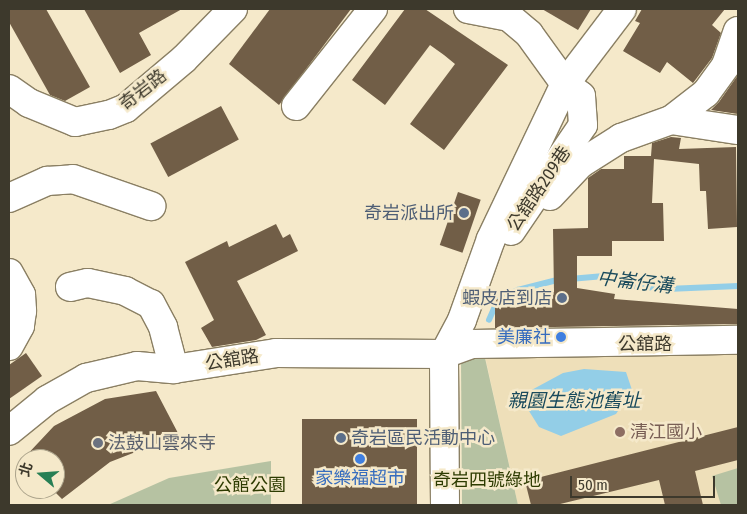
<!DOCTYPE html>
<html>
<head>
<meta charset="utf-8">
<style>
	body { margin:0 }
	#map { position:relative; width:747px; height:514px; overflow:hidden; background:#f5e9ca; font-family:"Fira Sans Condensed","Noto Sans TC",sans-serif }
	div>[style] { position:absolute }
	.built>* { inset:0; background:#eedfb9 }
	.green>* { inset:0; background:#b6c2a2 }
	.water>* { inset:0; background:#93cee7 }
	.stream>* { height:5.5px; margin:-2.75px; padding:0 2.75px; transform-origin:2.75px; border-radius:2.75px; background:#93cee7 }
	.building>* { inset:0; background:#715e47; transform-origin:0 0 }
	.roads { filter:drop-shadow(1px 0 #8a7f63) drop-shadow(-1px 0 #8a7f63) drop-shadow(0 1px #8a7f63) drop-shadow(0 -1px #8a7f63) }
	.minor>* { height:28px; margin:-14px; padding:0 14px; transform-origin:14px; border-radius:14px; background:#fff }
	.dots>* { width:14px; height:14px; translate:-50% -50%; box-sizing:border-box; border:2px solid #f5e9ca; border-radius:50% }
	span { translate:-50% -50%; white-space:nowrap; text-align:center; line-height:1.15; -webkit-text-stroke:5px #f5e9ca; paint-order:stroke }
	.street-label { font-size:18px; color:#3d392c }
	.service-label { font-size:18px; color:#4e5e75 }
	.right { translate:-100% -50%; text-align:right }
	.left { translate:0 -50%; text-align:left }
	.shop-label { font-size:18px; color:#366cbe }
	.education-label { font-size:18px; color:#785e54 }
	.worship-label { font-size:18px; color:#5b616d }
	.park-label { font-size:18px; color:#2d3b01 }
	.water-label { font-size:19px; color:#194a5c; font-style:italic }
	.frame { position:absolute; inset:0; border:10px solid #3d392c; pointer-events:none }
	.north { position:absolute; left:15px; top:449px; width:50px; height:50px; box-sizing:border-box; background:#f5e9ca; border:1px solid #aba38b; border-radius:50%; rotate:288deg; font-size:14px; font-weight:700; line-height:20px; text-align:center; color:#3d392c }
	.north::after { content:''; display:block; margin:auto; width:18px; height:22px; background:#277f54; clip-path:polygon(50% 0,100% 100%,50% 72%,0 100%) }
	.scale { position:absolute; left:570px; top:476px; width:145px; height:22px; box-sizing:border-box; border:2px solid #3d392c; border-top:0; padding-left:6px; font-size:15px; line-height:18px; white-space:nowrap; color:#3d392c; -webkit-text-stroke:4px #f5e9ca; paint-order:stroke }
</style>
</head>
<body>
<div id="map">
	<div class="built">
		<i style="clip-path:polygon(738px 352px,738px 505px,518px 505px,485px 356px)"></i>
	</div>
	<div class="green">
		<i style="clip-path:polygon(485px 358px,518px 505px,462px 505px,461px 359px)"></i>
		<i style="clip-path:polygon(271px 461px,271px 505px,108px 505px,169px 478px)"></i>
		<i style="clip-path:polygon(738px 468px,738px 505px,721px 505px,712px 476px)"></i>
	</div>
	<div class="water">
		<i style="clip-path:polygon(584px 369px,626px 372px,632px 390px,616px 414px,561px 436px,539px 427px,529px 411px,526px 393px,563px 373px)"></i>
	</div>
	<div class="stream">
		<i style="left:570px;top:279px;width:34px;rotate:-5deg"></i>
		<i style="left:604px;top:276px;width:23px;rotate:23deg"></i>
		<i style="left:625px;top:285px;width:42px;rotate:5.4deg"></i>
		<i style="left:667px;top:289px;width:71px;rotate:-2.4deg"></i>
		<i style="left:489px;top:320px;width:22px;rotate:-66deg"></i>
		<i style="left:498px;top:300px;width:22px;rotate:-27deg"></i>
		<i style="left:518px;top:290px;width:44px;rotate:-14.3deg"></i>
	</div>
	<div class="building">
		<i style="clip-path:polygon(9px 9px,46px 9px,90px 87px,65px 101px,50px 95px,9px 22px)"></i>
		<i style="clip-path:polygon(84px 9px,182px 9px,139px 33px,151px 55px,120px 73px)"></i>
		<i style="clip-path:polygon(270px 9px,351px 9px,279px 105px,229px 64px)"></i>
		<i style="clip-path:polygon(405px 9px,425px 9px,508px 65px,444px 150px,410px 124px,455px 64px,444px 55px,430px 45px,385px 105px,352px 80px)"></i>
		<i style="clip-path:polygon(542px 9px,591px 9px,578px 30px)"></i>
		<i style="clip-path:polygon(642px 9px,725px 9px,712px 25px,721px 33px,712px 58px,693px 83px,667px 62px,660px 73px,623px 51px,640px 23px,635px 21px)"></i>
		<i style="clip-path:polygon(738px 75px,738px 114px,711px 110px,719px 102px)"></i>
		<i style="left:221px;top:106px;width:38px;height:80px;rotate:62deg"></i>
		<i style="clip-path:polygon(671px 137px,681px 138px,679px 149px,736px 147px,737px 227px,708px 229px,706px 191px,700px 191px,699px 164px,654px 159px,652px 203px,663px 203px,664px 241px,612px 241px,612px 256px,577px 256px,577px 288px,615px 294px,614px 299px,738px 309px,738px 324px,495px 328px,495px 299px,544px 298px,544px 293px,554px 292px,553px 229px,588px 228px,588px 178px,601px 169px,624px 169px,624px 156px,651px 156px,652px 143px)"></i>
		<i style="left:458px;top:192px;width:24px;height:56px;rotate:19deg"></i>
		<i style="clip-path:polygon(276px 224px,283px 238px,290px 234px,298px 251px,237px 281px,266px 335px,256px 340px,212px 347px,201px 328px,214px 320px,185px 262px,227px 241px,229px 247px)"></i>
		<i style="clip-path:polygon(26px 353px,42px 376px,9px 399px,9px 365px)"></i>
		<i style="clip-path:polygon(156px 391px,179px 435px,110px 462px,62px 499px,55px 492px,55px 459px,23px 459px,54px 426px,105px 399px)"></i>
		<i style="left:302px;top:419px;width:115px;height:86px"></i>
		<i style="clip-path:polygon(738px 427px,738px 460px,695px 471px,703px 505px,665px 505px,659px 480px,556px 505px,531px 505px,525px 481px)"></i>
	</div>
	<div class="roads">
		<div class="minor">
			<i style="left:468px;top:9px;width:42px;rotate:11deg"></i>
			<i style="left:509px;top:17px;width:26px;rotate:40deg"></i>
			<i style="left:529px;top:34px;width:62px;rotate:54.2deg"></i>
			<i style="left:565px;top:84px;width:20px;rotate:37deg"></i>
			<i style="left:581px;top:96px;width:29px;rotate:86deg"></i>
			<i style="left:583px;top:125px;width:128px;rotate:124.2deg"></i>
			<i style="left:9px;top:89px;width:24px;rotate:35deg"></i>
			<i style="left:29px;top:103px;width:50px;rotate:22.4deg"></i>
			<i style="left:75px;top:122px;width:35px;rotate:-12deg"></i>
			<i style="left:109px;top:115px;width:18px;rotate:-22deg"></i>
			<i style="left:126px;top:108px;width:76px;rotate:-40.2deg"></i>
			<i style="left:184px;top:59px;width:70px;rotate:-45.6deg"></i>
			<i style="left:296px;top:106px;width:124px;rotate:-51.6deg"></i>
			<i style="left:671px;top:120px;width:44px;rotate:-37.6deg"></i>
			<i style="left:706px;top:93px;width:34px;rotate:-54deg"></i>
			<i style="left:726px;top:65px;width:36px;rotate:-71deg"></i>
			<i style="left:550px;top:196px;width:44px;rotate:-46.8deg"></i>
			<i style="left:580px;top:164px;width:49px;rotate:-32.4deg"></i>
			<i style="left:621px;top:138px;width:53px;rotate:-19.8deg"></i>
			<i style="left:671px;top:120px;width:68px;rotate:8.5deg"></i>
			<i style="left:9px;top:198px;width:42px;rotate:-24.1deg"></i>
			<i style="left:47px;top:181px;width:26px;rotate:-4deg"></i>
			<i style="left:73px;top:179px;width:83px;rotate:19.1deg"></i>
			<i style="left:9px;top:273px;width:25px;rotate:61deg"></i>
			<i style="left:21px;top:295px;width:16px;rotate:86deg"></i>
			<i style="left:22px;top:311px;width:15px;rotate:98deg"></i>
			<i style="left:20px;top:326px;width:23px;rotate:119deg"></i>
			<i style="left:70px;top:287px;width:18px;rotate:-13deg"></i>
			<i style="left:88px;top:283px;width:38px;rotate:12deg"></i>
			<i style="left:125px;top:291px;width:29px;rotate:27deg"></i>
			<i style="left:151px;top:304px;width:26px;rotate:62deg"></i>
			<i style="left:163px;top:327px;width:43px;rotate:75.3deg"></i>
			<i style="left:9px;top:431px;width:49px;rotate:-39.2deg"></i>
			<i style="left:47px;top:400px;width:45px;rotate:-29.4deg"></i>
			<i style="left:86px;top:378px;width:52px;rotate:-13.2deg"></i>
			<i style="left:137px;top:366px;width:37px;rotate:5deg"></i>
			<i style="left:174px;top:369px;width:103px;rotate:-8.9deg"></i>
			<i style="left:276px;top:353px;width:168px;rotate:0.3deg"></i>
			<i style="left:444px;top:354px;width:30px;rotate:-20deg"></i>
			<i style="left:472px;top:344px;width:266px;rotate:-0.9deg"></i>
			<i style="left:445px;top:505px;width:151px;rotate:-90.4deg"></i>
			<i style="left:444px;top:354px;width:38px;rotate:-62deg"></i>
			<i style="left:462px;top:320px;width:86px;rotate:-70.3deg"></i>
			<i style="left:491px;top:239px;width:172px;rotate:-64.5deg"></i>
			<i style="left:565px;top:84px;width:94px;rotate:-52.8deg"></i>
		</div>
	</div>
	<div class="dots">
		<i style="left:464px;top:213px;background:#5c6f8a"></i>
		<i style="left:562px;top:298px;background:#5c6f8a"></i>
		<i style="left:561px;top:337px;background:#3f7fe0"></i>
		<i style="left:620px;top:432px;background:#8d6e63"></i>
		<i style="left:341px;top:438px;background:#5c6f8a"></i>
		<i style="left:98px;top:443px;background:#6b7280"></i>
		<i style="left:360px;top:459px;background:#3f7fe0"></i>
	</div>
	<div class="street-label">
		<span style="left:143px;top:90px;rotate:-38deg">奇岩路</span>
		<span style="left:539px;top:189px;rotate:-56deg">公舘路209巷</span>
		<span style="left:645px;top:344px">公舘路</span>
		<span style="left:232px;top:360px;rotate:-9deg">公舘路</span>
	</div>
	<div class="service-label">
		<span class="right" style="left:454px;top:213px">奇岩派出所</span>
		<span class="right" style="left:552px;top:298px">蝦皮店到店</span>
		<span class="left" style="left:351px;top:438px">奇岩區民活動中心</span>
	</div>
	<div class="shop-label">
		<span class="right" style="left:551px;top:337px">美廉社</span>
		<span style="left:360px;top:478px">家樂福超市</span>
	</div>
	<div class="education-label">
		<span class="left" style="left:630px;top:432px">清江國小</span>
	</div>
	<div class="worship-label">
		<span class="left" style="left:108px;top:443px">法鼓山雲來寺</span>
	</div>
	<div class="park-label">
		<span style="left:487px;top:480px">奇岩四號綠地</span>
		<span style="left:250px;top:485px">公館公園</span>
	</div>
	<div class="water-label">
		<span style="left:635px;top:282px;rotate:7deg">中崙仔溝</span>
		<span style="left:574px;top:401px">親園生態池舊址</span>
	</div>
	<div class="frame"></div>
	<div class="north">北</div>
	<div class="scale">50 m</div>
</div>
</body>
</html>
